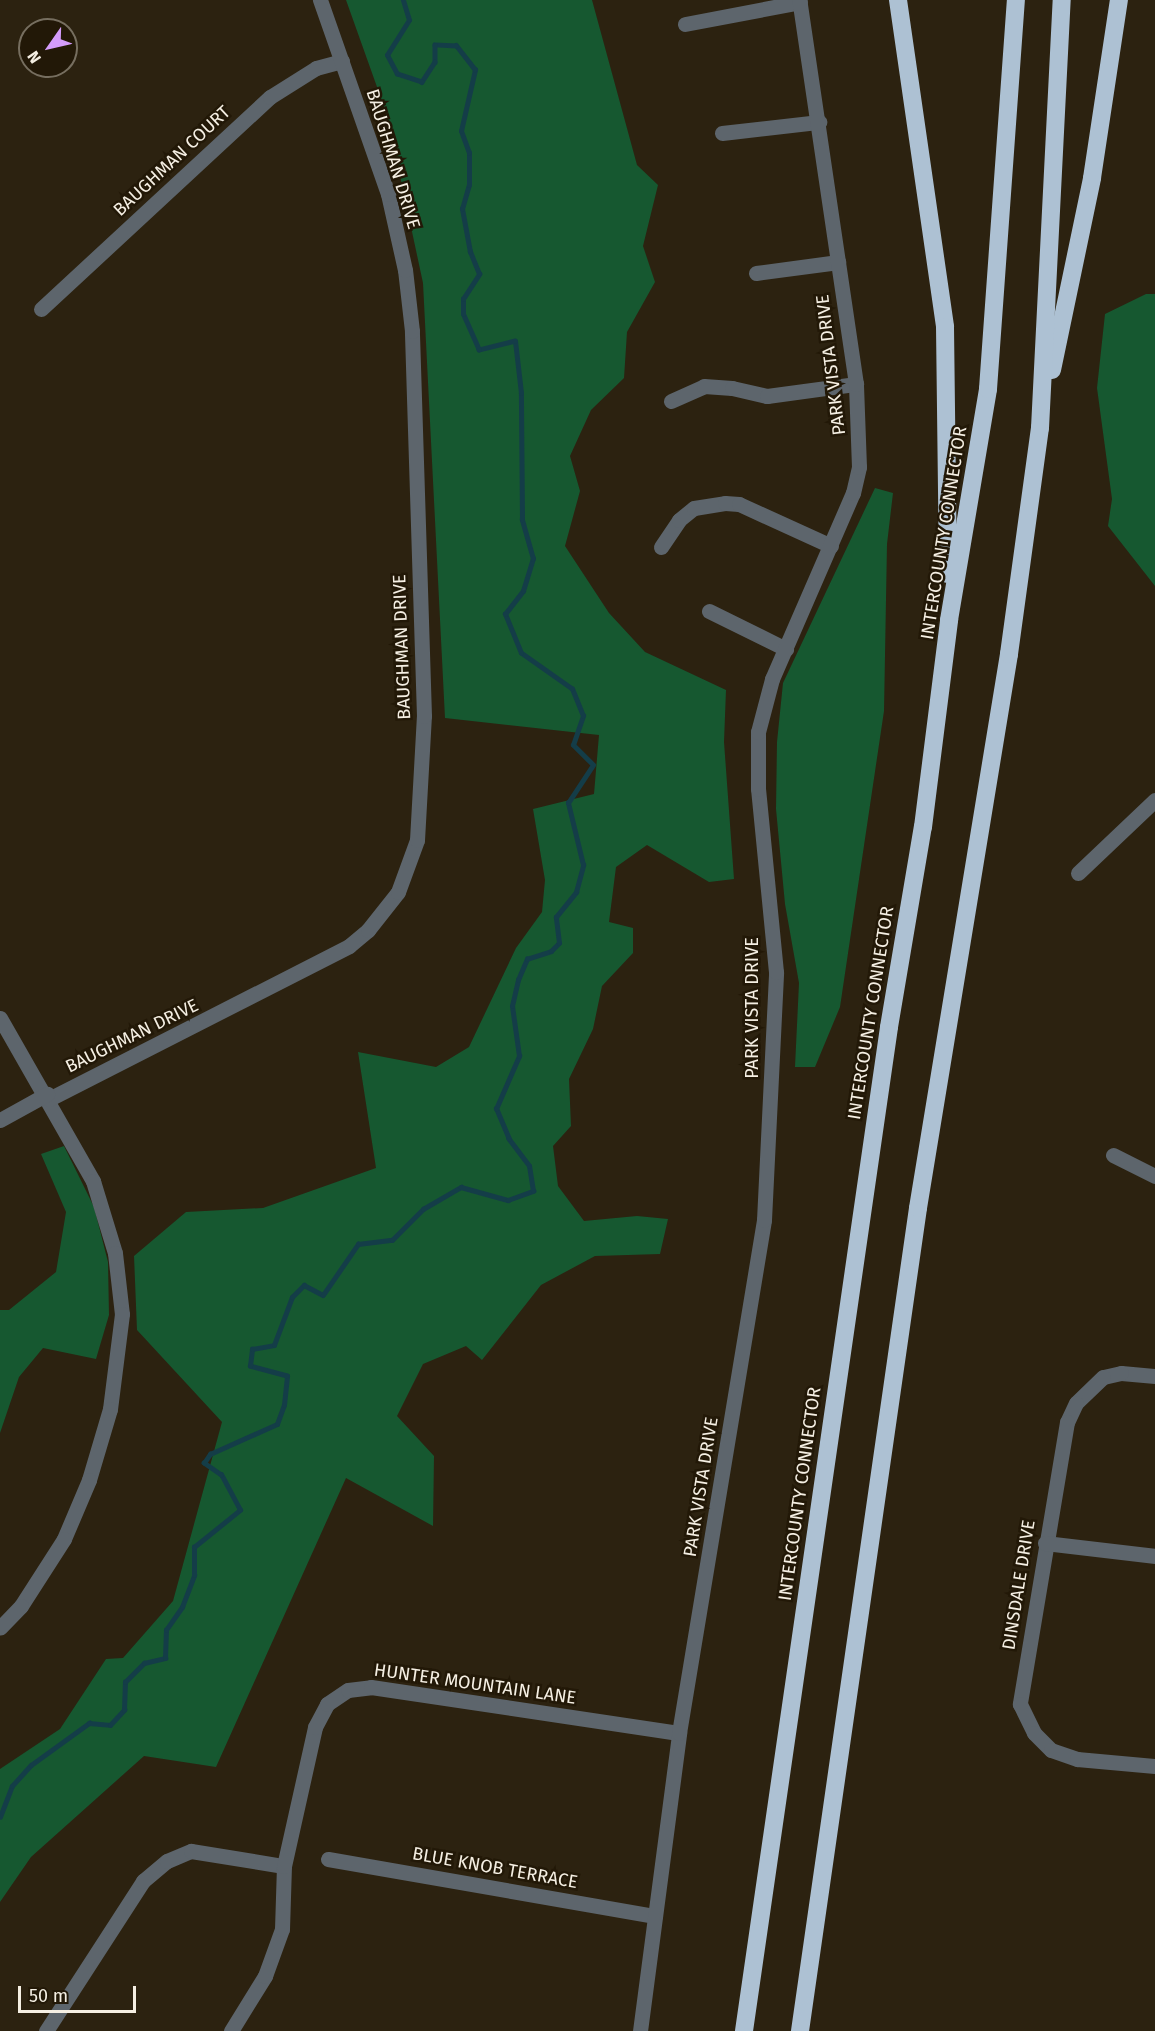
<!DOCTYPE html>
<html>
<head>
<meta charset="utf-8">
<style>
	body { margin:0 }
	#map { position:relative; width:1155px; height:2031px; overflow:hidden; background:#2c2210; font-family:"Fira Sans",sans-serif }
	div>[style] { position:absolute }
	.green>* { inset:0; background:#165830 }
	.stream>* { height:4.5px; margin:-2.25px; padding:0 2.25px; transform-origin:2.25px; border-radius:2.25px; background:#143d48 }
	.minor>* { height:15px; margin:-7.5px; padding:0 7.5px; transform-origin:7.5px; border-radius:7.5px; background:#5d656c }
	.tertiary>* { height:15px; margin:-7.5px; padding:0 7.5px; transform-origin:7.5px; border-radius:7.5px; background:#5d656c }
	.motorway>* { height:18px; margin:-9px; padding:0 9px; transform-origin:9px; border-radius:9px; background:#adc1d3 }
	span { translate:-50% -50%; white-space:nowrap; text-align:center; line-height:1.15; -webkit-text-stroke:5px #221807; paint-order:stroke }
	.street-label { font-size:18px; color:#f5efe3 }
	.north { position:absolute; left:18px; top:18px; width:60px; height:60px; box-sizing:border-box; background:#221807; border:2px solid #766e5f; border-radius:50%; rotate:236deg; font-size:16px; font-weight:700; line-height:24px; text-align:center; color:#f5efe3 }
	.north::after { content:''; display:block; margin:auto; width:21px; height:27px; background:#d49cfb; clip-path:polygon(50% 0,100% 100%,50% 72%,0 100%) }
	.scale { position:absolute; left:18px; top:1986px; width:118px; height:27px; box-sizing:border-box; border:3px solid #f5efe3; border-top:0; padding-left:8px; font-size:18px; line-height:21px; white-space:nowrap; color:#f5efe3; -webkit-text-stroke:4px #221807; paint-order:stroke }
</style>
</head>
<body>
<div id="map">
	<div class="green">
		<i style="clip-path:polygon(346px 0,592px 0,637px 165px,658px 185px,643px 246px,655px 282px,627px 332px,624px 378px,591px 410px,570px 456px,580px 491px,565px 546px,609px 613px,645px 652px,726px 690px,724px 742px,734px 879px,709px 882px,647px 845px,616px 867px,609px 922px,633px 928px,633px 953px,602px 986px,593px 1029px,569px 1079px,571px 1126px,553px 1146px,558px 1186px,584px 1221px,637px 1216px,668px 1219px,660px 1254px,595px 1256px,541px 1285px,482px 1360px,466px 1346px,423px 1364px,397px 1416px,434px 1456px,433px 1526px,346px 1478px,216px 1767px,144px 1756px,31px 1857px,0 1902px,0 1769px,60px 1729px,106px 1659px,123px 1658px,173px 1601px,222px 1422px,137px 1330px,134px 1256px,186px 1212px,263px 1208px,376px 1168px,358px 1052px,436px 1067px,469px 1047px,516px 948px,542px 912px,545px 880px,533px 809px,594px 794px,599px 735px,445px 718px,423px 283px,387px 115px)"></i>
		<i style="clip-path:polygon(1146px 294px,1155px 294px,1155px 586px,1108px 526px,1112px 499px,1097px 388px,1105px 314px)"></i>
		<i style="clip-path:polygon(875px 488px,893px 493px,887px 544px,884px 711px,840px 1007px,815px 1067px,795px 1067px,799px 983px,785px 904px,776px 809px,777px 742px,783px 683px)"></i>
		<i style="clip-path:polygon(64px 1146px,94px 1207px,108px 1262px,109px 1315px,96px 1359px,43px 1348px,19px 1377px,0 1433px,0 1310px,9px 1310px,56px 1272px,66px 1212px,41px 1154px)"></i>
	</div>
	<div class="stream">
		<i style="left:0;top:1817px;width:33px;rotate:-69deg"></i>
		<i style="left:12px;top:1786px;width:28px;rotate:-48deg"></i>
		<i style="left:31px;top:1765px;width:72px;rotate:-35.9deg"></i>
		<i style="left:89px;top:1723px;width:21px;rotate:5deg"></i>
		<i style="left:110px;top:1725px;width:21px;rotate:-47deg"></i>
		<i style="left:124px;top:1710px;width:28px;rotate:-88deg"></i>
		<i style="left:125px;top:1682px;width:27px;rotate:-45deg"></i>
		<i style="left:144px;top:1663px;width:22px;rotate:-13deg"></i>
		<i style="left:165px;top:1658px;width:28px;rotate:-88deg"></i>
		<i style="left:166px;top:1630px;width:28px;rotate:-55deg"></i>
		<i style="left:182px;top:1607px;width:34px;rotate:-69deg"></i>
		<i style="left:194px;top:1575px;width:28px;rotate:-90deg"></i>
		<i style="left:194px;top:1547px;width:59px;rotate:-38.8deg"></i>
		<i style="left:240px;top:1510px;width:40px;rotate:-118deg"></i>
		<i style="left:221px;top:1475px;width:21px;rotate:-145deg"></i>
		<i style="left:204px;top:1463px;width:11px;rotate:-56deg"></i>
		<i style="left:210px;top:1454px;width:73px;rotate:-24.1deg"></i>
		<i style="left:277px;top:1424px;width:20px;rotate:-70deg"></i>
		<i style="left:284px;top:1405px;width:29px;rotate:-84deg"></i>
		<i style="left:287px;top:1376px;width:38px;rotate:-165deg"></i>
		<i style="left:250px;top:1366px;width:17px;rotate:-83deg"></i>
		<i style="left:252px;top:1349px;width:22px;rotate:-10deg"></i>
		<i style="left:274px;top:1345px;width:51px;rotate:-69.4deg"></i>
		<i style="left:292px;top:1297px;width:17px;rotate:-45deg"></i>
		<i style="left:304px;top:1285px;width:21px;rotate:28deg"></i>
		<i style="left:323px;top:1295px;width:62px;rotate:-55.5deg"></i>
		<i style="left:358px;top:1244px;width:34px;rotate:-7deg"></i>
		<i style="left:392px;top:1240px;width:44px;rotate:-45deg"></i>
		<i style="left:423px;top:1209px;width:44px;rotate:-30.1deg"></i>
		<i style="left:461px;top:1187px;width:49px;rotate:15.5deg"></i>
		<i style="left:508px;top:1200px;width:27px;rotate:-20deg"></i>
		<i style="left:533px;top:1191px;width:25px;rotate:-99deg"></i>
		<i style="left:529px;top:1166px;width:34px;rotate:-127deg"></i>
		<i style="left:509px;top:1139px;width:33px;rotate:-113deg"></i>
		<i style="left:496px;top:1109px;width:58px;rotate:-66.5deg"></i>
		<i style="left:519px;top:1056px;width:50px;rotate:-98deg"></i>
		<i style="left:512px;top:1006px;width:27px;rotate:-77deg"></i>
		<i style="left:518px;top:980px;width:23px;rotate:-67deg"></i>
		<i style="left:527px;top:959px;width:25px;rotate:-18deg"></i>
		<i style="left:551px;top:951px;width:11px;rotate:-45deg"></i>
		<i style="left:559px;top:943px;width:26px;rotate:-97deg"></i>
		<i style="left:556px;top:917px;width:32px;rotate:-51deg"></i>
		<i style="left:576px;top:892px;width:28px;rotate:-75deg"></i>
		<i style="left:583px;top:865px;width:64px;rotate:-103.6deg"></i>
		<i style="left:568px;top:803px;width:45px;rotate:-56.7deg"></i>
		<i style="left:593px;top:765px;width:28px;rotate:-135deg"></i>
		<i style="left:573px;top:745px;width:31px;rotate:-71deg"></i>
		<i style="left:583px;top:716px;width:29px;rotate:-112deg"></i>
		<i style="left:572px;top:689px;width:62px;rotate:-144.8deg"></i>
		<i style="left:521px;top:653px;width:42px;rotate:-112.3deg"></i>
		<i style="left:505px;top:614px;width:29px;rotate:-52deg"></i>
		<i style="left:523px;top:591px;width:34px;rotate:-73deg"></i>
		<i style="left:533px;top:559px;width:41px;rotate:-105.8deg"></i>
		<i style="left:522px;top:520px;width:127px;rotate:-90.5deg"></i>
		<i style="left:521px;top:393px;width:52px;rotate:-96.6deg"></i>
		<i style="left:515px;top:341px;width:37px;rotate:166deg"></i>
		<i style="left:479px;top:350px;width:39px;rotate:-114deg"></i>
		<i style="left:463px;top:314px;width:15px;rotate:-90deg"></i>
		<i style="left:463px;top:299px;width:30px;rotate:-57deg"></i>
		<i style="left:479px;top:274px;width:24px;rotate:-112deg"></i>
		<i style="left:470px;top:252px;width:44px;rotate:-100.5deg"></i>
		<i style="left:462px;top:209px;width:25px;rotate:-74deg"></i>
		<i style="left:469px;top:185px;width:32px;rotate:-90deg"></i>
		<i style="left:469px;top:153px;width:23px;rotate:-110deg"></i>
		<i style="left:461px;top:131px;width:63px;rotate:-77.1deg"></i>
		<i style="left:475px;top:70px;width:31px;rotate:-128deg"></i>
		<i style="left:456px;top:46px;width:21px;rotate:-177deg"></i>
		<i style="left:435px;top:45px;width:17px;rotate:90deg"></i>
		<i style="left:435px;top:62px;width:24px;rotate:123deg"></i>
		<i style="left:422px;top:82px;width:26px;rotate:-162deg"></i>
		<i style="left:397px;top:74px;width:21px;rotate:-118deg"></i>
		<i style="left:387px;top:55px;width:41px;rotate:-57.8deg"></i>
		<i style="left:409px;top:20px;width:21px;rotate:-107deg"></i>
	</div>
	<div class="minor">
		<i style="left:685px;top:24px;width:117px;rotate:-10.8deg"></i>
		<i style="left:722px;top:133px;width:98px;rotate:-6.5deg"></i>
		<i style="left:756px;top:273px;width:83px;rotate:-7.6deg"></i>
		<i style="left:41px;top:309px;width:312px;rotate:-42.8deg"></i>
		<i style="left:270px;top:97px;width:54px;rotate:-32.2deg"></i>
		<i style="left:316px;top:68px;width:27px;rotate:-15deg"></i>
		<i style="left:671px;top:401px;width:36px;rotate:-24deg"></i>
		<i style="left:704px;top:386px;width:28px;rotate:4deg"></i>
		<i style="left:732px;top:388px;width:36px;rotate:13deg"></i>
		<i style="left:767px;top:396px;width:90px;rotate:-7.7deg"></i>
		<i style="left:661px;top:547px;width:32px;rotate:-56deg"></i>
		<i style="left:679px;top:520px;width:19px;rotate:-39deg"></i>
		<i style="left:694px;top:508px;width:31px;rotate:-9deg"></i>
		<i style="left:725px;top:503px;width:14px;rotate:4deg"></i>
		<i style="left:739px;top:504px;width:101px;rotate:24.5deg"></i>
		<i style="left:709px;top:611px;width:86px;rotate:26.3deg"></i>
		<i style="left:1078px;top:873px;width:106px;rotate:-43.5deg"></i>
		<i style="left:0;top:1018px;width:188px;rotate:60.3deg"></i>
		<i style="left:93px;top:1181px;width:75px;rotate:73deg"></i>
		<i style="left:115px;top:1253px;width:61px;rotate:83.5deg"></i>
		<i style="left:122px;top:1314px;width:96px;rotate:97.2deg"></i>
		<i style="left:110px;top:1409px;width:74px;rotate:106.5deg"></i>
		<i style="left:89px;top:1480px;width:64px;rotate:113deg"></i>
		<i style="left:64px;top:1539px;width:80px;rotate:122.7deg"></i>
		<i style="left:21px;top:1606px;width:30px;rotate:134deg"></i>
		<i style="left:49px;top:1099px;width:337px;rotate:-27deg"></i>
		<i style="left:349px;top:946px;width:25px;rotate:-40deg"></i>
		<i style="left:368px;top:930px;width:48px;rotate:-51.7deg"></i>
		<i style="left:398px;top:892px;width:55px;rotate:-69.9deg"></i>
		<i style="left:417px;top:840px;width:124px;rotate:-86.8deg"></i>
		<i style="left:424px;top:716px;width:385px;rotate:-91.8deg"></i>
		<i style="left:412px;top:331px;width:61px;rotate:-96.5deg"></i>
		<i style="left:405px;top:270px;width:78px;rotate:-102.6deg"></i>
		<i style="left:388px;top:194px;width:206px;rotate:-109.3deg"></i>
		<i style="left:0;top:1120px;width:54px;rotate:-29deg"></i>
		<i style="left:1113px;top:1155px;width:47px;rotate:26.6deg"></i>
		<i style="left:1155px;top:1376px;width:34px;rotate:-175deg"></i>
		<i style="left:1121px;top:1373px;width:18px;rotate:167deg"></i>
		<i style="left:1103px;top:1377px;width:37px;rotate:136deg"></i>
		<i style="left:1076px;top:1403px;width:21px;rotate:115deg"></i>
		<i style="left:1067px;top:1422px;width:286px;rotate:99.5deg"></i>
		<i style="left:1020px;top:1704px;width:32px;rotate:64deg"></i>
		<i style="left:1034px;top:1733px;width:24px;rotate:45deg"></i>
		<i style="left:1051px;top:1750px;width:28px;rotate:19deg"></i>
		<i style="left:1077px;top:1759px;width:78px;rotate:5.1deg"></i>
		<i style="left:1045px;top:1543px;width:111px;rotate:6.7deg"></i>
		<i style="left:328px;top:1859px;width:332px;rotate:9.9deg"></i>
		<i style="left:46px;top:2031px;width:179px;rotate:-57.1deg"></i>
		<i style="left:143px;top:1881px;width:31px;rotate:-40deg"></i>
		<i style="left:167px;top:1861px;width:26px;rotate:-23deg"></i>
		<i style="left:191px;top:1851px;width:94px;rotate:9.2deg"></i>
		<i style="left:231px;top:2031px;width:65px;rotate:-58.3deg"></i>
		<i style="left:265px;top:1976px;width:50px;rotate:-70.1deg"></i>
		<i style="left:282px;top:1929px;width:63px;rotate:-88.2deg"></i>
		<i style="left:284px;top:1866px;width:142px;rotate:-77.4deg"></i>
		<i style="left:315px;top:1727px;width:26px;rotate:-62deg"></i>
		<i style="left:327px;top:1704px;width:25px;rotate:-34deg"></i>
		<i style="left:348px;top:1690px;width:23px;rotate:-7deg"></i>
		<i style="left:371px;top:1687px;width:311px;rotate:8.5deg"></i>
	</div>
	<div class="tertiary">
		<i style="left:640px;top:2031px;width:301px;rotate:-82.5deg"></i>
		<i style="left:679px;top:1733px;width:520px;rotate:-80.59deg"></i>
		<i style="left:764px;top:1220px;width:248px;rotate:-87.2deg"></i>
		<i style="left:776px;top:972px;width:184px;rotate:-95.6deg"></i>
		<i style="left:758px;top:789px;width:57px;rotate:-90deg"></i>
		<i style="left:758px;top:732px;width:55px;rotate:-75.2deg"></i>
		<i style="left:772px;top:679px;width:203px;rotate:-66.5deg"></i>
		<i style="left:853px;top:493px;width:27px;rotate:-77deg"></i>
		<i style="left:859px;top:467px;width:83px;rotate:-92.1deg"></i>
		<i style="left:856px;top:384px;width:388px;rotate:-98.4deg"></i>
	</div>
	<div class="motorway">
		<i style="left:898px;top:0;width:330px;rotate:81.8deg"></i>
		<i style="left:945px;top:327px;width:247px;rotate:89.3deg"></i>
		<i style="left:1052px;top:370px;width:196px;rotate:-78.2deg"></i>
		<i style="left:1092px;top:178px;width:180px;rotate:-81.4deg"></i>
		<i style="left:744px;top:2031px;width:1014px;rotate:-81.78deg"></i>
		<i style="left:889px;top:1027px;width:203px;rotate:-80.4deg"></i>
		<i style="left:923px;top:827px;width:209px;rotate:-82.8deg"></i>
		<i style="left:949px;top:620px;width:234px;rotate:-80.4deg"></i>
		<i style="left:988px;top:389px;width:390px;rotate:-85.9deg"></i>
		<i style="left:800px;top:2031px;width:831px;rotate:-81.84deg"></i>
		<i style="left:918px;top:1208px;width:561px;rotate:-80.67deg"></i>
		<i style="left:1009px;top:654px;width:228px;rotate:-82.2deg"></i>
		<i style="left:1040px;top:428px;width:429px;rotate:-87.1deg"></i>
	</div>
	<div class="street-label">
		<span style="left:393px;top:159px;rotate:73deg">BAUGHMAN DRIVE</span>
		<span style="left:172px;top:161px;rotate:-43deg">BAUGHMAN COURT</span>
		<span style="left:831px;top:365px;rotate:-97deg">PARK VISTA DRIVE</span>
		<span style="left:944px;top:533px;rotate:-81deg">INTERCOUNTY CONNECTOR</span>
		<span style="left:402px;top:647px;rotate:-92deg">BAUGHMAN DRIVE</span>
		<span style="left:752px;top:1008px;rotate:-90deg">PARK VISTA DRIVE</span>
		<span style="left:871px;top:1013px;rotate:-81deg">INTERCOUNTY CONNECTOR</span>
		<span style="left:132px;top:1036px;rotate:-26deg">BAUGHMAN DRIVE</span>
		<span style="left:701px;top:1487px;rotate:-81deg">PARK VISTA DRIVE</span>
		<span style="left:800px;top:1494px;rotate:-82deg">INTERCOUNTY CONNECTOR</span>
		<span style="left:1019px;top:1585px;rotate:-81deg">DINSDALE DRIVE</span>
		<span style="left:475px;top:1684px;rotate:8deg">HUNTER MOUNTAIN LANE</span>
		<span style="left:495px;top:1868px;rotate:10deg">BLUE KNOB TERRACE</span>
	</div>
	<div class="north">N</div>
	<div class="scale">50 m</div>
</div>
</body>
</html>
